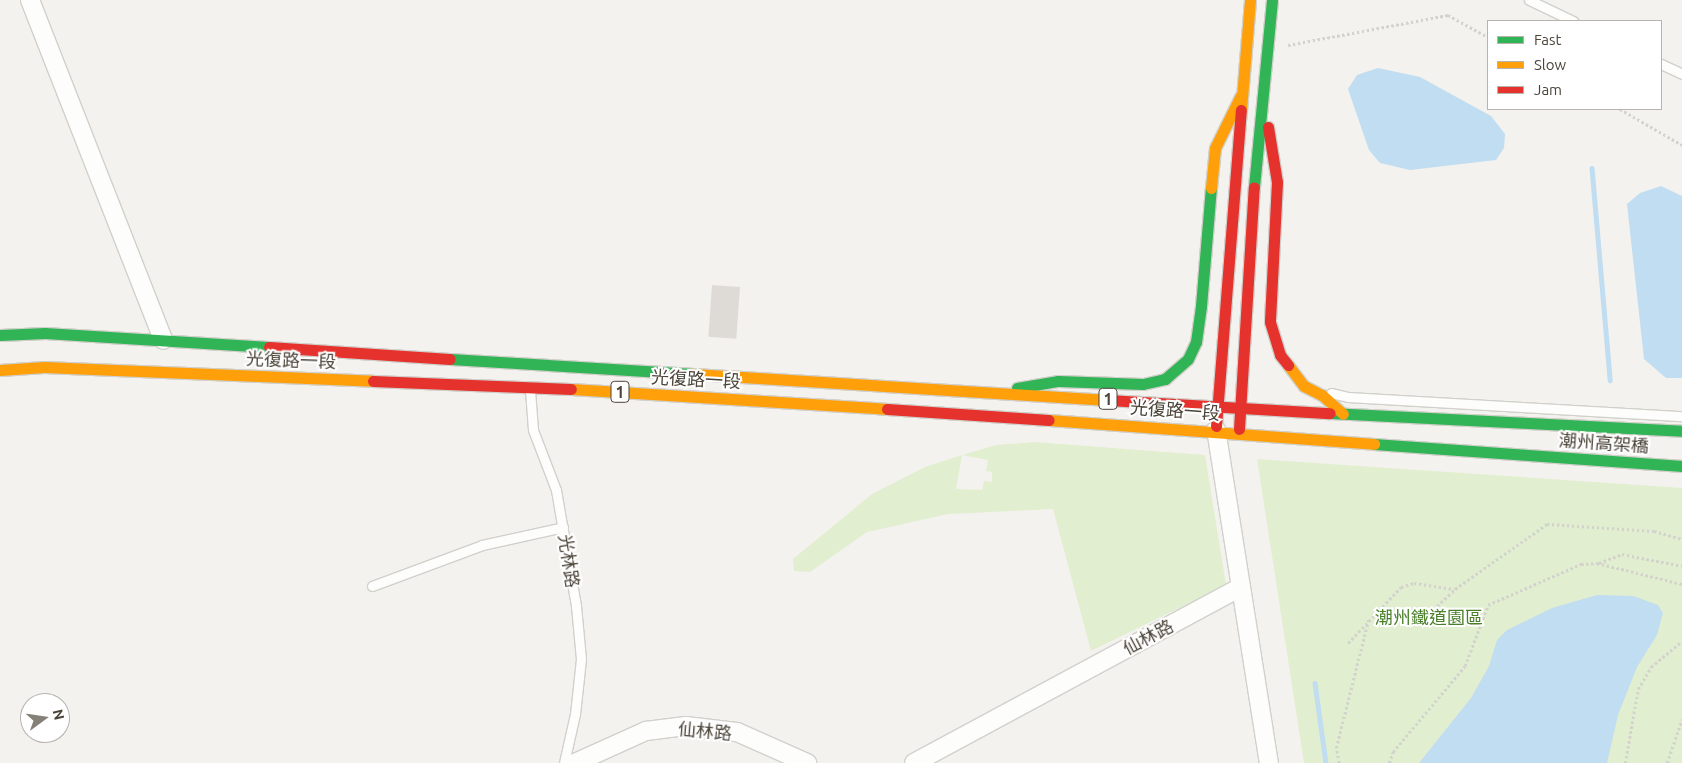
<!DOCTYPE html>
<html>
<head>
<meta charset="utf-8">
<style>
	body { margin:0 }
	#map { position:relative; width:1682px; height:763px; overflow:hidden; background:#f4f2ee; font-family:Ubuntu,"Noto Sans TC",sans-serif }
	div>[style] { position:absolute }
	.green>* { inset:0; background:#e1eecf }
	.water>* { inset:0; background:#c0ddf1 }
	.stream>* { height:4.5px; margin:-2.25px; padding:0 2.25px; transform-origin:2.25px; border-radius:2.25px; background:#c0ddf1 }
	.building>* { inset:0; background:#dedbd6; transform-origin:0 0 }
	.path>* { height:2.5px; margin-top:-1.25px; transform-origin:0; background:repeating-linear-gradient(90deg,#d3d2cc 0 2.5px,transparent 0 5px) }
	.roads { filter:drop-shadow(1px 0 #d2d0cb) drop-shadow(-1px 0 #d2d0cb) drop-shadow(0 1px #d2d0cb) drop-shadow(0 -1px #d2d0cb) }
	.lane>* { height:9px; margin:-4.5px; padding:0 4.5px; transform-origin:4.5px; border-radius:4.5px; background:#fdfdfc }
	.street>* { height:18px; margin:-9px; padding:0 9px; transform-origin:9px; border-radius:9px; background:#fdfdfc }
	.fast>* { height:11px; margin:-5.5px; padding:0 5.5px; transform-origin:5.5px; border-radius:5.5px; background:#30b455 }
	.slow>* { height:11px; margin:-5.5px; padding:0 5.5px; transform-origin:5.5px; border-radius:5.5px; background:#ff9f0a }
	.jam>* { height:11px; margin:-5.5px; padding:0 5.5px; transform-origin:5.5px; border-radius:5.5px; background:#e5322d }
	span { translate:-50% -50%; white-space:nowrap; text-align:center; line-height:1.15; -webkit-text-stroke:4px #fff; paint-order:stroke }
	.shield-label span { padding:1px 4px; background:#fff; border:1px solid; border-radius:4px; -webkit-text-stroke-width:0 }
	.shield-label { font-size:16px; color:#4b4439; font-weight:700 }
	.street-label { font-size:18px; color:#4b4439 }
	.park-label { font-size:18px; color:#4a7f2a }
	.legend { position:absolute; left:1487px; top:20px; width:175px; height:90px; box-sizing:border-box; background:#fff; border:1px solid #b7b4b0; margin:0; padding:6px 9px; list-style:none; font-size:15px; color:#4b4439 }
	.legend li { display:flex; align-items:center; gap:10px; height:25px }
	.legend b { width:25px; border:1px solid #b7b4b0 }
	.north { position:absolute; left:20px; top:693px; width:50px; height:50px; box-sizing:border-box; background:#fff; border:1px solid #b7b4b0; border-radius:50%; rotate:76deg; font-size:14px; font-weight:700; line-height:20px; text-align:center; color:#4b4439 }
	.north::after { content:''; display:block; margin:auto; width:18px; height:22px; background:#868178; clip-path:polygon(50% 0,100% 100%,50% 72%,0 100%) }
</style>
</head>
<body>
<div id="map">
	<div class="green">
		<i style="clip-path:polygon(evenodd,1034px 442px,1205px 455px,1226px 585px,1091px 651px,1053px 509px,948px 514px,867px 532px,810px 572px,794px 571px,793px 559px,872px 494px,925px 467px,962px 455px,996px 445px,1034px 442px,962px 455px,988px 460px,986px 471px,992px 472px,992px 482px,984px 481px,982px 490px,956px 489px,962px 455px)"></i>
		<i style="clip-path:polygon(1257px 459px,1682px 488px,1682px 763px,1304px 763px)"></i>
	</div>
	<div class="water">
		<i style="clip-path:polygon(1378px 68px,1420px 77px,1491px 116px,1505px 134px,1504px 148px,1496px 160px,1410px 170px,1380px 163px,1369px 150px,1348px 89px,1357px 75px)"></i>
		<i style="clip-path:polygon(1661px 186px,1682px 196px,1682px 378px,1666px 378px,1644px 359px,1627px 204px,1640px 193px)"></i>
		<i style="clip-path:polygon(1597px 595px,1633px 596px,1658px 605px,1663px 613px,1657px 635px,1637px 667px,1618px 715px,1607px 763px,1419px 763px,1471px 698px,1489px 666px,1497px 640px,1507px 630px,1552px 608px)"></i>
	</div>
	<div class="stream">
		<i style="left:1592px;top:168px;width:213px;rotate:85.1deg"></i>
		<i style="left:1315px;top:683px;width:81px;rotate:82.2deg"></i>
	</div>
	<div class="building">
		<i style="left:712px;top:285px;width:28px;height:52px;rotate:4deg"></i>
	</div>
	<div class="path">
		<i style="left:1288px;top:45px;width:163px;rotate:-10.6deg"></i>
		<i style="left:1448px;top:15px;width:46px;rotate:28.8deg"></i>
		<i style="left:1620px;top:109px;width:72px;rotate:30.1deg"></i>
		<i style="left:1599px;top:563px;width:25px;rotate:-21deg"></i>
		<i style="left:1622px;top:554px;width:61px;rotate:11.3deg"></i>
		<i style="left:1437px;top:606px;width:25px;rotate:-43deg"></i>
		<i style="left:1455px;top:589px;width:113px;rotate:-35.2deg"></i>
		<i style="left:1547px;top:524px;width:107px;rotate:3.7deg"></i>
		<i style="left:1654px;top:531px;width:29px;rotate:16deg"></i>
		<i style="left:1348px;top:643px;width:77px;rotate:-46.6deg"></i>
		<i style="left:1401px;top:587px;width:14px;rotate:-17deg"></i>
		<i style="left:1414px;top:583px;width:41px;rotate:8.3deg"></i>
		<i style="left:1339px;top:763px;width:15px;rotate:-101deg"></i>
		<i style="left:1336px;top:748px;width:134px;rotate:-75.8deg"></i>
		<i style="left:1389px;top:763px;width:12px;rotate:-70deg"></i>
		<i style="left:1393px;top:752px;width:112px;rotate:-50.1deg"></i>
		<i style="left:1465px;top:666px;width:65px;rotate:-69.3deg"></i>
		<i style="left:1488px;top:605px;width:102px;rotate:-23.8deg"></i>
		<i style="left:1581px;top:564px;width:16px;rotate:-4deg"></i>
		<i style="left:1597px;top:563px;width:88px;rotate:13.9deg"></i>
		<i style="left:1625px;top:763px;width:75px;rotate:-80deg"></i>
		<i style="left:1638px;top:689px;width:26px;rotate:-59deg"></i>
		<i style="left:1651px;top:667px;width:40px;rotate:-40deg"></i>
		<i style="left:1667px;top:763px;width:46px;rotate:-71.2deg"></i>
	</div>
	<div class="roads">
		<div class="lane">
			<i style="left:1529px;top:0;width:49px;rotate:25.5deg"></i>
			<i style="left:1661px;top:64px;width:23px;rotate:25deg"></i>
			<i style="left:530px;top:390px;width:40px;rotate:85.7deg"></i>
			<i style="left:533px;top:430px;width:64px;rotate:69deg"></i>
			<i style="left:556px;top:490px;width:118px;rotate:80.2deg"></i>
			<i style="left:576px;top:606px;width:53px;rotate:84.6deg"></i>
			<i style="left:581px;top:659px;width:55px;rotate:96.2deg"></i>
			<i style="left:575px;top:714px;width:50px;rotate:102.7deg"></i>
			<i style="left:1331px;top:393px;width:17px;rotate:13deg"></i>
			<i style="left:1348px;top:397px;width:335px;rotate:3.3deg"></i>
			<i style="left:372px;top:586px;width:117px;rotate:-20.4deg"></i>
			<i style="left:482px;top:545px;width:83px;rotate:-12.5deg"></i>
		</div>
		<div class="street">
			<i style="left:30px;top:0;width:365px;rotate:68.6deg"></i>
			<i style="left:1241px;top:587px;width:178px;rotate:81deg"></i>
			<i style="left:575px;top:763px;width:78px;rotate:-24.3deg"></i>
			<i style="left:646px;top:731px;width:40px;rotate:-7.1deg"></i>
			<i style="left:686px;top:726px;width:51px;rotate:6.7deg"></i>
			<i style="left:737px;top:732px;width:77px;rotate:23.9deg"></i>
			<i style="left:914px;top:763px;width:371px;rotate:-28.3deg"></i>
			<i style="left:1241px;top:587px;width:159px;rotate:-99deg"></i>
		</div>
		<div class="fast">
			<i style="left:1254px;top:187px;width:188px;rotate:-84.5deg"></i>
			<i style="left:0;top:335px;width:45px;rotate:-2.5deg"></i>
			<i style="left:45px;top:333px;width:224px;rotate:3.6deg"></i>
			<i style="left:450px;top:359px;width:244px;rotate:3.5deg"></i>
			<i style="left:1017px;top:388px;width:42px;rotate:-9.7deg"></i>
			<i style="left:1058px;top:381px;width:85px;rotate:2deg"></i>
			<i style="left:1143px;top:384px;width:23px;rotate:-13deg"></i>
			<i style="left:1165px;top:379px;width:30px;rotate:-41deg"></i>
			<i style="left:1188px;top:359px;width:19px;rotate:-65deg"></i>
			<i style="left:1196px;top:342px;width:36px;rotate:-82deg"></i>
			<i style="left:1201px;top:306px;width:118px;rotate:-85.2deg"></i>
			<i style="left:1330px;top:413px;width:352px;rotate:2.9deg"></i>
			<i style="left:1374px;top:444px;width:309px;rotate:4.1deg"></i>
		</div>
		<div class="slow">
			<i style="left:1241px;top:110px;width:110px;rotate:-85.3deg"></i>
			<i style="left:1211px;top:188px;width:40px;rotate:-84.3deg"></i>
			<i style="left:1215px;top:148px;width:57px;rotate:-63.9deg"></i>
			<i style="left:1288px;top:365px;width:26px;rotate:53deg"></i>
			<i style="left:1304px;top:386px;width:20px;rotate:27deg"></i>
			<i style="left:1322px;top:395px;width:28px;rotate:42deg"></i>
			<i style="left:0;top:370px;width:44px;rotate:-3.9deg"></i>
			<i style="left:44px;top:367px;width:329px;rotate:2.4deg"></i>
			<i style="left:694px;top:374px;width:415px;rotate:3.6deg"></i>
			<i style="left:571px;top:389px;width:317px;rotate:3.6deg"></i>
			<i style="left:1049px;top:420px;width:326px;rotate:4.2deg"></i>
		</div>
		<div class="jam">
			<i style="left:1268px;top:127px;width:56px;rotate:80.7deg"></i>
			<i style="left:1277px;top:182px;width:140px;rotate:92.9deg"></i>
			<i style="left:1270px;top:322px;width:34px;rotate:73deg"></i>
			<i style="left:1280px;top:355px;width:13px;rotate:51deg"></i>
			<i style="left:269px;top:347px;width:181px;rotate:3.8deg"></i>
			<i style="left:373px;top:381px;width:198px;rotate:2.3deg"></i>
			<i style="left:1108px;top:400px;width:222px;rotate:3.4deg"></i>
			<i style="left:887px;top:409px;width:162px;rotate:3.9deg"></i>
			<i style="left:1216px;top:426px;width:317px;rotate:-85.5deg"></i>
			<i style="left:1239px;top:429px;width:242px;rotate:-86.5deg"></i>
		</div>
	</div>
	<div class="shield-label">
		<span style="left:620px;top:392px">1</span>
		<span style="left:1108px;top:399px">1</span>
	</div>
	<div class="street-label">
		<span style="left:291px;top:360px;rotate:2deg">光復路一段</span>
		<span style="left:696px;top:379px;rotate:3deg">光復路一段</span>
		<span style="left:1175px;top:410px;rotate:4deg">光復路一段</span>
		<span style="left:1604px;top:443px;rotate:4deg">潮州高架橋</span>
		<span style="left:569px;top:561px;rotate:81deg">光林路</span>
		<span style="left:1148px;top:637px;rotate:-28deg">仙林路</span>
		<span style="left:705px;top:731px;rotate:5deg">仙林路</span>
	</div>
	<div class="park-label">
		<span style="left:1429px;top:617px">潮州鐵道園區</span>
	</div>
	<ul class="legend">
	<li><b style="height:6px;background:#30b455"></b>Fast</li>
	<li><b style="height:6px;background:#ff9f0a"></b>Slow</li>
	<li><b style="height:6px;background:#e5322d"></b>Jam</li>
	</ul>
	<div class="north">N</div>
</div>
</body>
</html>
